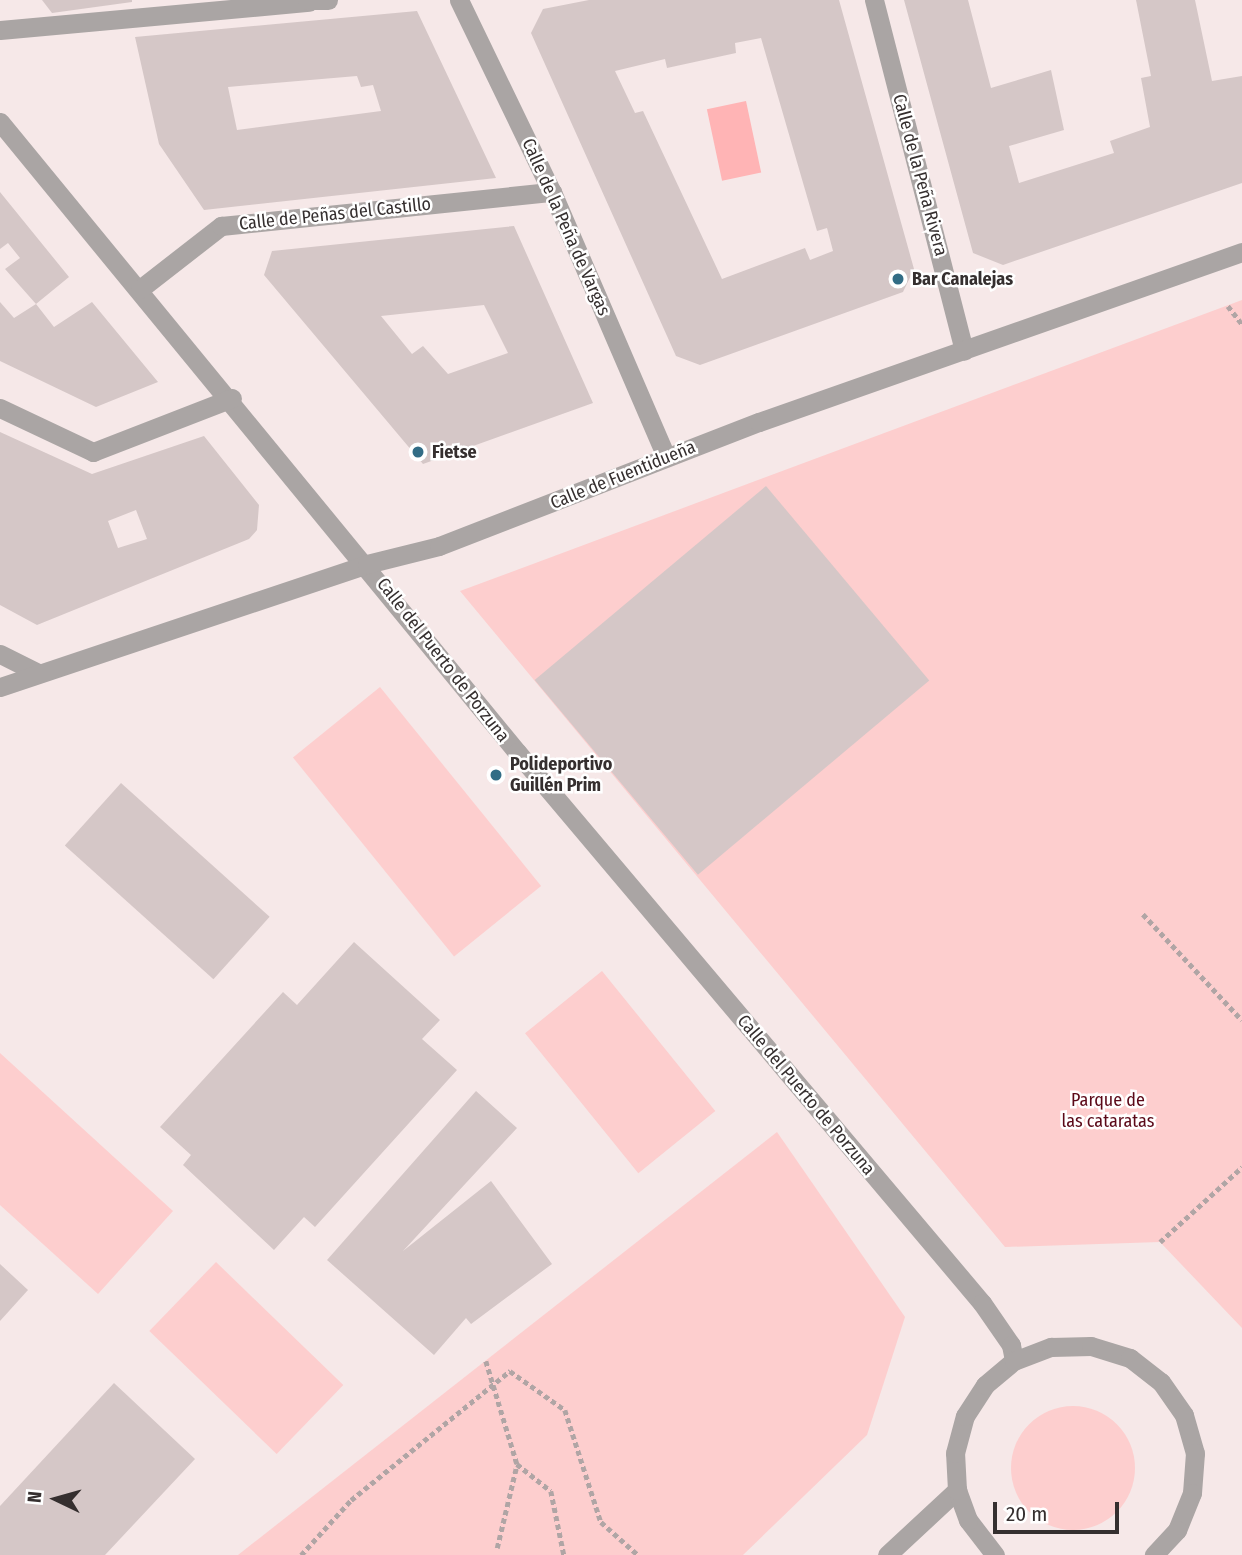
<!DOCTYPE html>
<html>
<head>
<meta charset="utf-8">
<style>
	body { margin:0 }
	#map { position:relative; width:1242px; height:1555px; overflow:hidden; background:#f6e8e8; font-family:"Fira Sans Condensed",sans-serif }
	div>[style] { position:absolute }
	.green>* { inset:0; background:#fdcece; transform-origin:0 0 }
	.round { border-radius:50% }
	.water>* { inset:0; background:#ffb4b5; transform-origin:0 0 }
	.building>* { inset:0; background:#d5c7c7; transform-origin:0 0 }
	.path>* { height:4.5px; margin-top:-2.25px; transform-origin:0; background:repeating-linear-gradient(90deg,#b0a5a5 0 5px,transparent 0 8.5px) }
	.pedestrian>* { height:19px; margin:-9.5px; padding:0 9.5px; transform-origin:9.5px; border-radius:9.5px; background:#aaa5a4 }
	.minor>* { height:19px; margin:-9.5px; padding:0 9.5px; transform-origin:9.5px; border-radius:9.5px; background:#aaa5a4 }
	.dots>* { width:19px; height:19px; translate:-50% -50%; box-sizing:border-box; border:4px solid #fff; border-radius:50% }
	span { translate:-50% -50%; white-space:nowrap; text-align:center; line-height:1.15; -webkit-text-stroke:5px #fff; paint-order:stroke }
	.street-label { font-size:18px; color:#352f2f }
	.poi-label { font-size:18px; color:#352f2f; font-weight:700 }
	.left { translate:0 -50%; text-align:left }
	.park-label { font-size:18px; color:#5b0918 }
	.north { position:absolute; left:21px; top:1464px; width:70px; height:70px; -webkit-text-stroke:5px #fff; paint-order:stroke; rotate:275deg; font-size:19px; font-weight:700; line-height:28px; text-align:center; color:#352f2f }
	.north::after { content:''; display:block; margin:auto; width:24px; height:32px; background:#352f2f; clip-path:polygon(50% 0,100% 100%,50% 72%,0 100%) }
	.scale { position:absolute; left:993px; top:1502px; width:126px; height:32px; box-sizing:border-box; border:4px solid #352f2f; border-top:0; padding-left:9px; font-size:21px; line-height:24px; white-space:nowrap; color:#352f2f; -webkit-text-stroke:5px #fff; paint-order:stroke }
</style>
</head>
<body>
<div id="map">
	<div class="green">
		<i style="clip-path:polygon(1242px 300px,1242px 1328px,1160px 1242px,1005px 1247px,460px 591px)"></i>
		<i style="left:380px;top:687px;width:256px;height:112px;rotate:51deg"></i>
		<i style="left:602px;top:971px;width:180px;height:99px;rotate:51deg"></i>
		<i style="clip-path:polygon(0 1053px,173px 1211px,98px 1294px,0 1205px)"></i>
		<i style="clip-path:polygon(777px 1132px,905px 1317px,867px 1435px,743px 1555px,238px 1555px)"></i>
		<i style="left:216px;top:1262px;width:177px;height:96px;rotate:44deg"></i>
		<i class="round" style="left:1011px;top:1406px;width:124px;height:124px"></i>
	</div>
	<div class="water">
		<i style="left:746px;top:101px;width:73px;height:40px;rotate:78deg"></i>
	</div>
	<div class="building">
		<i style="clip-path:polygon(42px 0,132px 0,132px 2px,52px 13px)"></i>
		<i style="clip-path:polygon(evenodd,589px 0,839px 0,914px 269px,903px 292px,700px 365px,676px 356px,531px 33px,543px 9px,589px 0,761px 38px,817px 231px,827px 228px,833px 251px,810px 260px,805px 248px,722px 279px,643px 111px,635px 113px,615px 71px,665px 59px,667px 68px,736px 53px,735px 43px,761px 38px)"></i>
		<i style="clip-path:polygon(904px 0,968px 0,991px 88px,1051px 70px,1064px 130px,1009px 146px,1019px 183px,1114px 153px,1110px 141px,1150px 127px,1141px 78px,1151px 76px,1136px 0,1195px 0,1212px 81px,1242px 76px,1242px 183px,1003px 265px,973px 253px)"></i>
		<i style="clip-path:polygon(evenodd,417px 11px,496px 178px,204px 210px,159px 144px,135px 37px,417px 11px,357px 76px,361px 87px,373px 85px,381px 111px,237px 130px,228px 87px,357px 76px)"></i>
		<i style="clip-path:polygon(0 192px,69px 277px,36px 304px,5px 269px,20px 258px,8px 243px,0 249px)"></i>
		<i style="clip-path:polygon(evenodd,514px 226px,593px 403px,423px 464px,264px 275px,272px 251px,514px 226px,484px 305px,508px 353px,448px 374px,423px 346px,412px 354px,381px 316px,484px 305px)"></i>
		<i style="clip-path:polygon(0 302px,14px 318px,36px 304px,54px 327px,92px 302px,158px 382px,96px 407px,0 361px)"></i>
		<i style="clip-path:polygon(evenodd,0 432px,92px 474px,204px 436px,259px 505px,257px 530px,249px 539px,37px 625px,0 605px,0 432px,136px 510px,147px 539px,118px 548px,108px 521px,136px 510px)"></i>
		<i style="left:766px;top:486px;width:254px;height:302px;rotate:50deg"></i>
		<i style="left:121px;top:783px;width:200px;height:84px;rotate:42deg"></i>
		<i style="clip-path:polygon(354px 942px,440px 1020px,422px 1039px,457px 1070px,315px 1227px,304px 1217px,274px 1250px,183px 1165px,191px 1155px,160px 1127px,283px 992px,297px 1005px)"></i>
		<i style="clip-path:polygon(476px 1091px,517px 1128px,403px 1251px,491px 1181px,552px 1264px,471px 1324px,466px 1318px,434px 1355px,327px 1260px)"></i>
		<i style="clip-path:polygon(0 1264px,28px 1290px,0 1321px)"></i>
		<i style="clip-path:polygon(114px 1383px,195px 1459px,105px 1555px,0 1555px,0 1506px)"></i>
	</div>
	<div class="path">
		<i style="left:1228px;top:306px;width:23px;rotate:52deg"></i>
		<i style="left:1143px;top:914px;width:145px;rotate:47deg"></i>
		<i style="left:1160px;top:1242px;width:111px;rotate:-42.4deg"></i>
		<i style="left:486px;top:1361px;width:108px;rotate:73.2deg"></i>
		<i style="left:517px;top:1464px;width:43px;rotate:38.5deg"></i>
		<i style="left:551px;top:1491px;width:65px;rotate:78.5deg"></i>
		<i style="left:497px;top:1548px;width:86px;rotate:-76.6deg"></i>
		<i style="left:301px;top:1555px;width:74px;rotate:-47.7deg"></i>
		<i style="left:351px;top:1500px;width:205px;rotate:-39.1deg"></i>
		<i style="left:510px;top:1371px;width:67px;rotate:35.3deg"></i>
		<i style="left:565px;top:1410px;width:118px;rotate:72.2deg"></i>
		<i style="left:601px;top:1522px;width:50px;rotate:41.7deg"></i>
	</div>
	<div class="pedestrian">
		<i style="left:0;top:30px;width:310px;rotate:-5.2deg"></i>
	</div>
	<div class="minor">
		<i style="left:307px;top:0;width:21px"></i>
		<i style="left:459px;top:0;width:213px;rotate:64.2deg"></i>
		<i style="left:552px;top:192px;width:288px;rotate:66.7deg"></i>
		<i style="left:874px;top:0;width:362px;rotate:75.6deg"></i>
		<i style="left:0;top:122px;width:815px;rotate:50.63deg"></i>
		<i style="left:517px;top:752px;width:721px;rotate:49.84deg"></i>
		<i style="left:982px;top:1303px;width:51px;rotate:55.4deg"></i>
		<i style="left:1011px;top:1345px;width:16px;rotate:79deg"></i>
		<i style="left:140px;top:289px;width:103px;rotate:-37.9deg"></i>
		<i style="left:221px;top:226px;width:333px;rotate:-5.9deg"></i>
		<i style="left:0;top:408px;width:103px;rotate:25.3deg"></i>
		<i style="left:93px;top:452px;width:149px;rotate:-21.2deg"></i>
		<i style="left:0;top:654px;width:42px;rotate:26.6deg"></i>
		<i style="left:0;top:687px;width:387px;rotate:-18.5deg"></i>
		<i style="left:367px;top:564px;width:74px;rotate:-14deg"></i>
		<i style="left:439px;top:546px;width:343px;rotate:-21.2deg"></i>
		<i style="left:759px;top:422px;width:512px;rotate:-19.39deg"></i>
		<i style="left:887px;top:1555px;width:96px;rotate:-42.9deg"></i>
		<i style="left:995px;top:1555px;width:44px;rotate:-127.6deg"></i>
		<i style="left:968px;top:1520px;width:32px;rotate:-110deg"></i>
		<i style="left:957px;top:1490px;width:37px;rotate:-93deg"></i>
		<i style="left:955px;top:1453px;width:38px;rotate:-75deg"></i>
		<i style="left:965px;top:1416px;width:37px;rotate:-57deg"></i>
		<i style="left:985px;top:1385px;width:38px;rotate:-40deg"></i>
		<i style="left:1014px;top:1361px;width:40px;rotate:-21deg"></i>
		<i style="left:1051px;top:1347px;width:40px;rotate:-1.4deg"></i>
		<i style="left:1091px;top:1346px;width:41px;rotate:17.1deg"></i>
		<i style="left:1130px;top:1358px;width:39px;rotate:38deg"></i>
		<i style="left:1161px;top:1382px;width:40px;rotate:55.1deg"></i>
		<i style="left:1184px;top:1415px;width:40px;rotate:74deg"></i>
		<i style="left:1195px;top:1453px;width:40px;rotate:94.3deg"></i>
		<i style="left:1192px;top:1493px;width:40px;rotate:112deg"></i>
		<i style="left:1177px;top:1530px;width:34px;rotate:133deg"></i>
	</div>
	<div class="dots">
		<i style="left:898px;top:279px;background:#326c85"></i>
		<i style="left:418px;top:452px;background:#326c85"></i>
		<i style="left:496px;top:775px;background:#326c85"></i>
	</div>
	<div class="street-label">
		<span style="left:920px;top:175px;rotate:75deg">Calle de la Peña Rivera</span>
		<span style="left:335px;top:214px;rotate:-6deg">Calle de Peñas del Castillo</span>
		<span style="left:566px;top:227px;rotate:66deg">Calle de la Peña de Vargas</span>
		<span style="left:623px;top:475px;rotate:-22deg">Calle de Fuentidueña</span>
		<span style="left:443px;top:660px;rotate:52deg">Calle del Puerto de Porzuna</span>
		<span style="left:806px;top:1095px;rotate:50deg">Calle del Puerto de Porzuna</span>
	</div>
	<div class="poi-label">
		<span class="left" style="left:912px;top:279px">Bar Canalejas</span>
		<span class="left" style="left:432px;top:452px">Fietse</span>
		<span class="left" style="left:510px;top:775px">Polideportivo<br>Guillén Prim</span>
	</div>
	<div class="park-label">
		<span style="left:1108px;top:1111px">Parque de<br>las cataratas</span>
	</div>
	<div class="north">N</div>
	<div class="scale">20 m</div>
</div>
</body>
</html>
